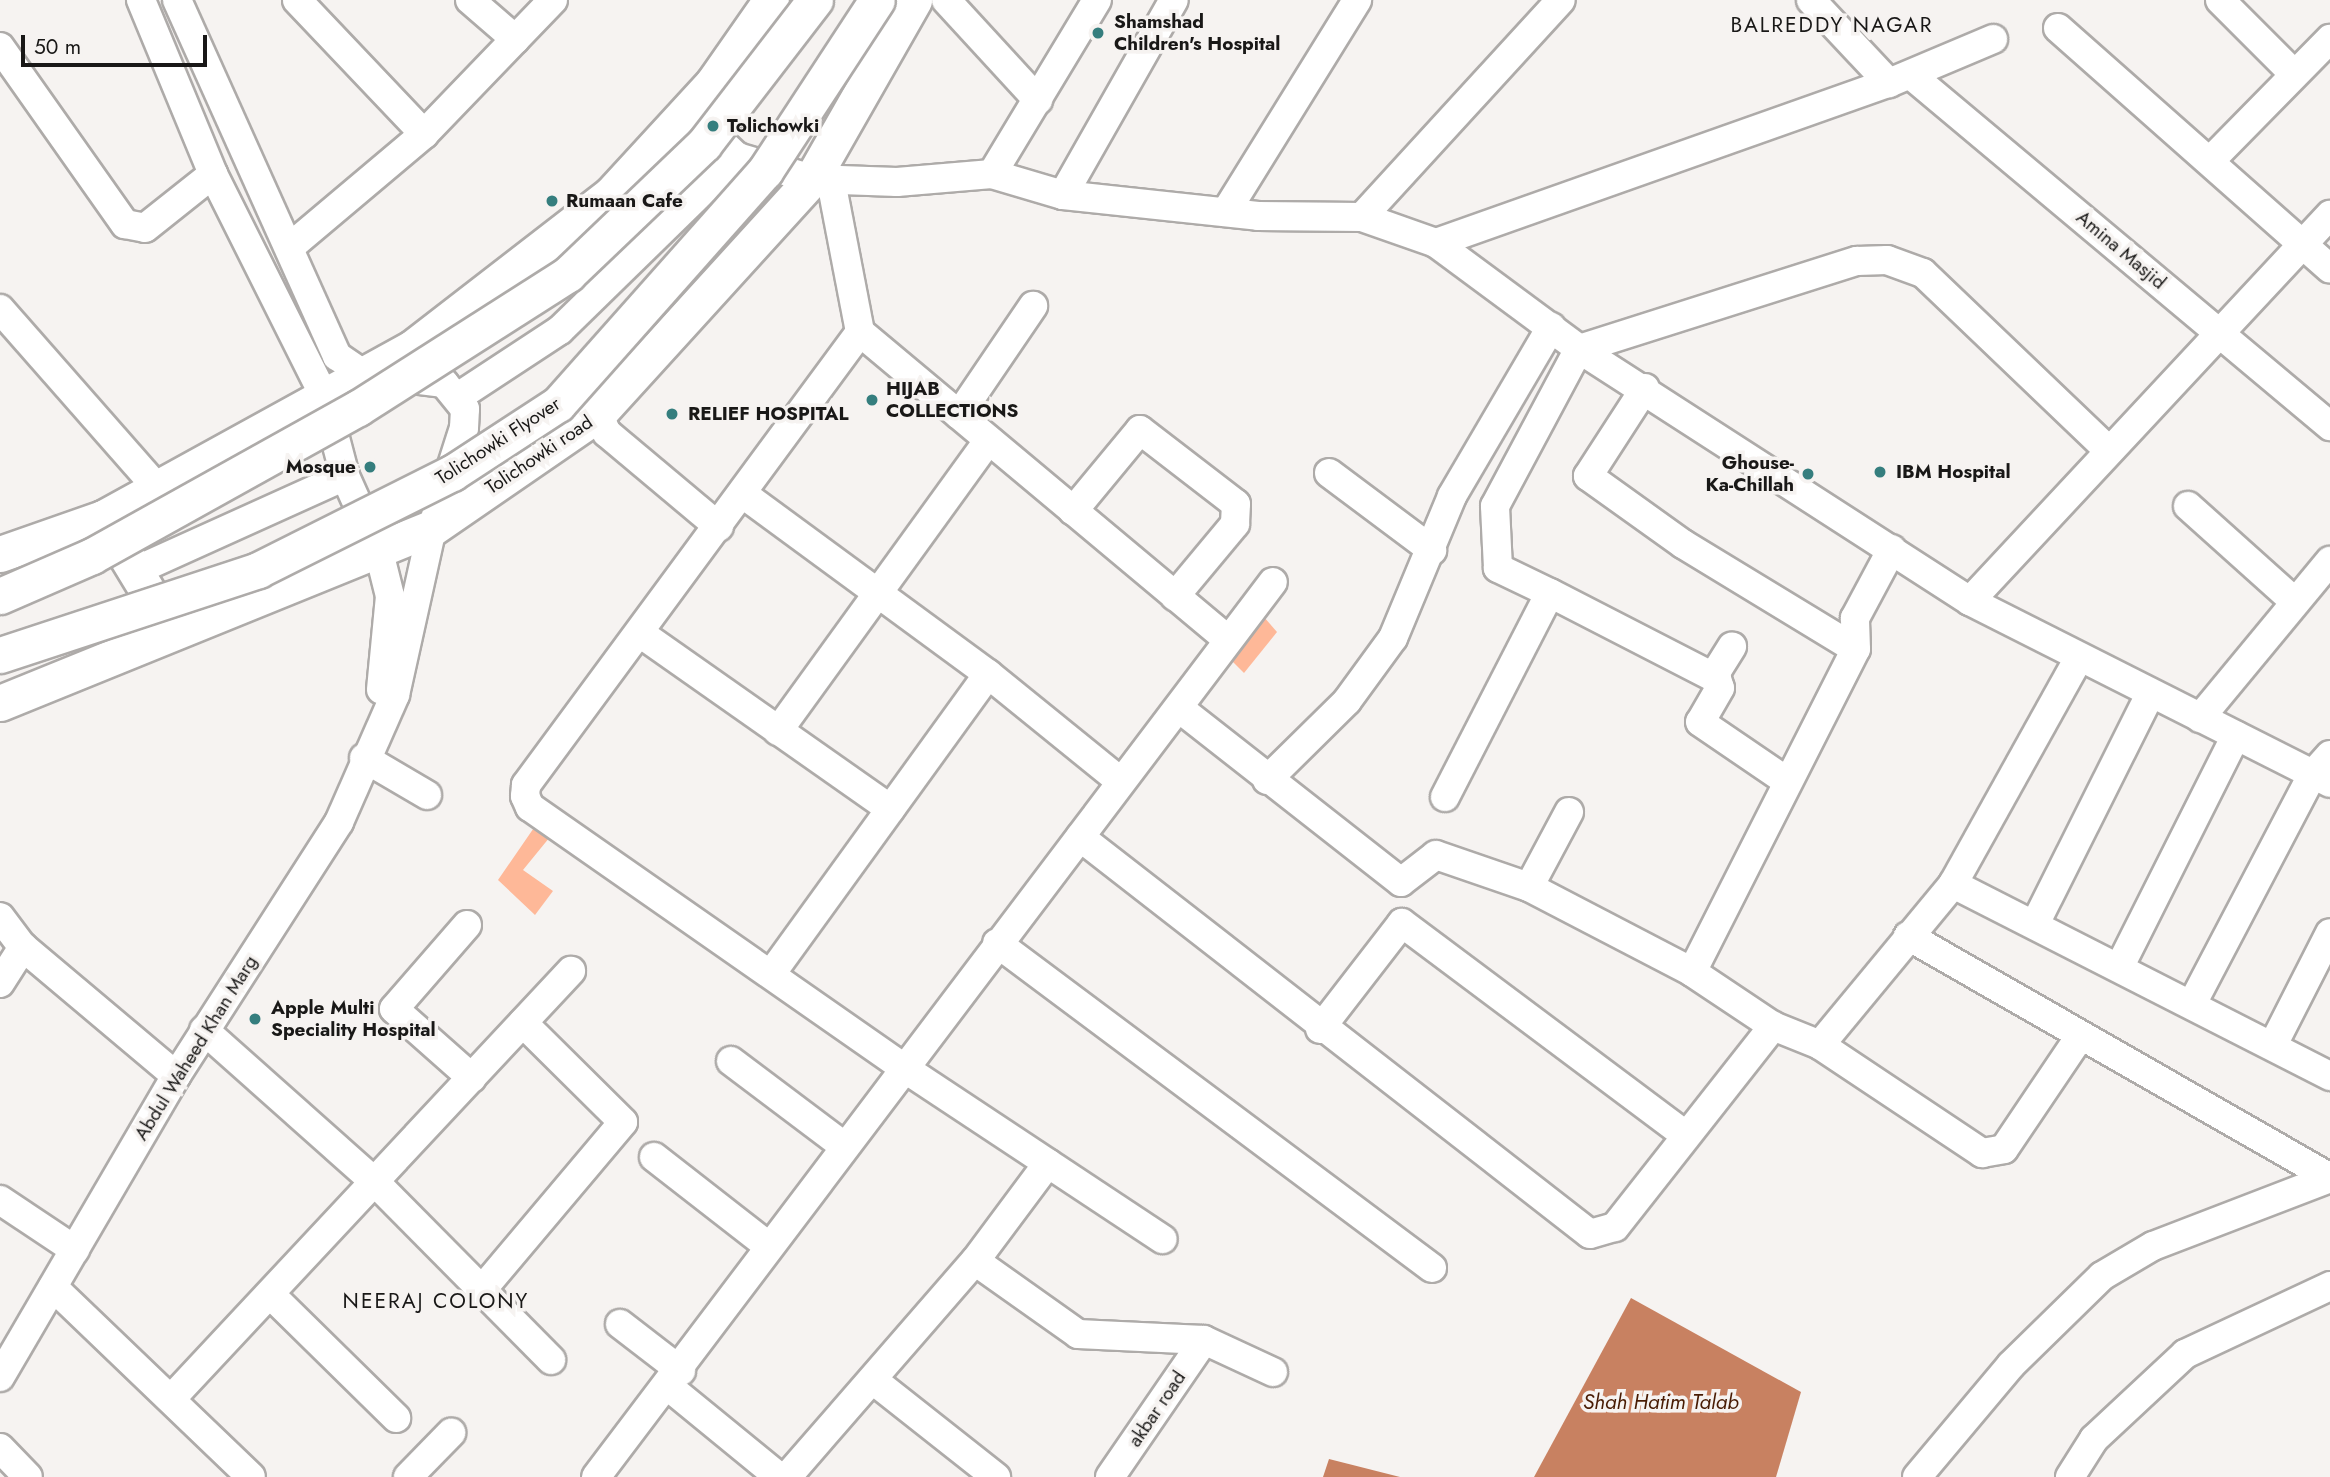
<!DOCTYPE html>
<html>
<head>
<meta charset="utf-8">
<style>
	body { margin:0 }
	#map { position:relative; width:2330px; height:1477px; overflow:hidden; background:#f6f3f1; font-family:Jost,sans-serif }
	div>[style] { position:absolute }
	.green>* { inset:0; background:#feb898 }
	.water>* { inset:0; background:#c88161 }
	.roads { filter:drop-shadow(2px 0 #aeaba9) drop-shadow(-2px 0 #aeaba9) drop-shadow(0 2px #aeaba9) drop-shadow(0 -2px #aeaba9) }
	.minor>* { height:28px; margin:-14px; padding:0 14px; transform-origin:14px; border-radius:14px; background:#fff }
	.major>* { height:35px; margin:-17.5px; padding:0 17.5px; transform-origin:17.5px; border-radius:17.5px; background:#fff }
	.bridges { filter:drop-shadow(2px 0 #aeaba9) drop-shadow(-2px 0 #aeaba9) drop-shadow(0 2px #aeaba9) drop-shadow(0 -2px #aeaba9) }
	.major-bridge>* { height:35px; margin:-17.5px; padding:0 17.5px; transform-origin:17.5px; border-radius:17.5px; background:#fff }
	.dots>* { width:19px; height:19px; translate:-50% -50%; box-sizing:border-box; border:4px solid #f6f3f1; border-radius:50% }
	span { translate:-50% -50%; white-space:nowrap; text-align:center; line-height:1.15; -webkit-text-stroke:7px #f6f3f1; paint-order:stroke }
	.poi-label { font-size:19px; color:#191817; font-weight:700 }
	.left { translate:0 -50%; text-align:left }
	.right { translate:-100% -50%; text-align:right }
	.street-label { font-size:19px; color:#191817 }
	.neighbourhood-label { font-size:21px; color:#191817; letter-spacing:2px }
	.water-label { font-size:21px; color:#481b03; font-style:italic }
	.scale { position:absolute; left:21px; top:35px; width:186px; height:32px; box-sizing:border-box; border:4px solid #191817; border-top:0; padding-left:9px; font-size:21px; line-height:24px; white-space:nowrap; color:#191817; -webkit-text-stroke:5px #f6f3f1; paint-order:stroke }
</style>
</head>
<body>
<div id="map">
	<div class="green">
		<i style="clip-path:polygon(1257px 609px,1277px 632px,1244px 673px,1224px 653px)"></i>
		<i style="clip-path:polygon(540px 819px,554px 832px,523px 870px,553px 891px,535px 915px,498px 880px)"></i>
	</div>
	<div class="water">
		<i style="clip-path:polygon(1631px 1298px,1801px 1392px,1776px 1477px,1534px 1477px)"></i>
		<i style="clip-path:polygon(1329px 1459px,1400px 1477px,1323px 1477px)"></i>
	</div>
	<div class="roads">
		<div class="minor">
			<i style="left:141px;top:0;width:188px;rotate:67.5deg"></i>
			<i style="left:213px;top:174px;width:248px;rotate:63.4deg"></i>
			<i style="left:324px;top:396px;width:83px;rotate:75.3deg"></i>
			<i style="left:345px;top:476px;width:83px;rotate:65.9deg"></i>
			<i style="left:379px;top:552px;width:45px;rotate:76deg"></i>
			<i style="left:390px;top:596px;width:94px;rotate:95.5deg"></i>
			<i style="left:297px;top:0;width:185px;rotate:46.5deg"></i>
			<i style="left:470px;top:0;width:60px;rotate:40.9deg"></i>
			<i style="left:946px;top:0;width:136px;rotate:47.4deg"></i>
			<i style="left:1811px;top:0;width:114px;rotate:46.8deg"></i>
			<i style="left:2220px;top:0;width:105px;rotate:45deg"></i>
			<i style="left:2058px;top:28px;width:363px;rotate:41.5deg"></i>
			<i style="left:0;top:47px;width:217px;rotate:54.8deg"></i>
			<i style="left:125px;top:224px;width:20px;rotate:11deg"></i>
			<i style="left:145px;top:228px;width:87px;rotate:-38.5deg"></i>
			<i style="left:1911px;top:75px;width:547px;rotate:39.95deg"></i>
			<i style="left:698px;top:120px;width:54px;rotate:43.5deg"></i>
			<i style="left:737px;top:157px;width:78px;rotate:16.3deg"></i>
			<i style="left:812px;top:179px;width:85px;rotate:2deg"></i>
			<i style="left:897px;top:182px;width:95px;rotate:-4.8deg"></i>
			<i style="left:992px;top:174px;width:74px;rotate:16.5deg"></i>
			<i style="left:1063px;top:195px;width:196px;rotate:6.1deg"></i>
			<i style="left:1258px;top:216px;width:104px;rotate:0.6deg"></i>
			<i style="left:1362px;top:217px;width:78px;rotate:19.4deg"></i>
			<i style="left:1436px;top:243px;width:178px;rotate:36.5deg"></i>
			<i style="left:1579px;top:349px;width:465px;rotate:32.8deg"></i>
			<i style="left:1970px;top:601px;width:403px;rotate:26.8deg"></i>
			<i style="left:2211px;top:160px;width:170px;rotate:-45.5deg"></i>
			<i style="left:992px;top:174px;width:203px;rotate:-58.9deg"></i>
			<i style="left:830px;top:176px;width:159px;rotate:79.1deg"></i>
			<i style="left:860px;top:332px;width:563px;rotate:126.4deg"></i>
			<i style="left:526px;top:785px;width:11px;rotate:95deg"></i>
			<i style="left:525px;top:796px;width:12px;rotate:66deg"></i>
			<i style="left:530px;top:807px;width:456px;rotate:34.9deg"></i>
			<i style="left:904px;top:1068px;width:310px;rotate:33.5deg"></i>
			<i style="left:1063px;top:195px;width:224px;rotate:-60.4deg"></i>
			<i style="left:1227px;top:210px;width:247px;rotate:-58.2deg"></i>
			<i style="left:1362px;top:217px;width:294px;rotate:-47.5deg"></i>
			<i style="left:1436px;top:243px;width:480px;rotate:-19.5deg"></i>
			<i style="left:1889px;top:83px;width:113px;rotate:-22.9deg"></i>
			<i style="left:290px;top:247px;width:175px;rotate:-40.1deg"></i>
			<i style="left:424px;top:134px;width:186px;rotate:-46.1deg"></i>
			<i style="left:0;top:309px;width:238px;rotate:48.7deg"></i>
			<i style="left:860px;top:332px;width:480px;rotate:39.9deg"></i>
			<i style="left:1645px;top:388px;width:105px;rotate:122.9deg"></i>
			<i style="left:1588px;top:476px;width:117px;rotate:35.6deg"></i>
			<i style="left:1683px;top:544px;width:202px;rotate:31.3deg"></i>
			<i style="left:458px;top:397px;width:122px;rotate:-33.3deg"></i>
			<i style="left:560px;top:330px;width:248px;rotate:-44.3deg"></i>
			<i style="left:598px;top:414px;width:21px;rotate:65deg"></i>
			<i style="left:607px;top:433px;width:146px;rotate:40deg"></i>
			<i style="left:959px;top:415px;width:132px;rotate:-55.8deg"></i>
			<i style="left:1329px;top:473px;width:129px;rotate:36.8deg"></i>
			<i style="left:743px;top:494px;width:304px;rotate:36.3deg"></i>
			<i style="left:988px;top:674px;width:170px;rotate:39deg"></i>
			<i style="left:2188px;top:506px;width:142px;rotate:41.9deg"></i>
			<i style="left:1073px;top:511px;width:105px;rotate:-50.4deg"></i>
			<i style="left:1140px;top:430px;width:121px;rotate:37.6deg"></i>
			<i style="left:1236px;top:504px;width:20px;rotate:93deg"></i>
			<i style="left:1235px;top:524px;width:94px;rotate:129.8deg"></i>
			<i style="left:135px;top:571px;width:230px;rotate:-24.3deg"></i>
			<i style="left:1550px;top:593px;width:58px;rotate:-154.3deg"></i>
			<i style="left:1498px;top:568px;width:62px;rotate:-92.8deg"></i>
			<i style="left:1495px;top:506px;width:178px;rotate:-61.9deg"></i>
			<i style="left:1579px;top:349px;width:292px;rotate:-17.6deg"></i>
			<i style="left:1857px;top:261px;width:30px;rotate:-2deg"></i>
			<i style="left:1887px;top:260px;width:38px;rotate:20deg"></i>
			<i style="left:1923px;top:273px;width:256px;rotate:43.7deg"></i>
			<i style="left:1970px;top:601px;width:528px;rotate:-47deg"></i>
			<i style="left:640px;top:633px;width:306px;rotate:35.1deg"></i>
			<i style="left:1713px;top:677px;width:36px;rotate:-58deg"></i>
			<i style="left:1179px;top:708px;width:282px;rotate:38.1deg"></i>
			<i style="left:1401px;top:882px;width:44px;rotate:-37.6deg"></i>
			<i style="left:1436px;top:855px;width:98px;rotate:19deg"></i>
			<i style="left:1529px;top:887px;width:184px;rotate:27.5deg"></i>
			<i style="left:1692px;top:972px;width:97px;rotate:33.7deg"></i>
			<i style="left:1773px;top:1026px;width:51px;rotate:22deg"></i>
			<i style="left:1820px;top:1045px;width:195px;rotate:33.7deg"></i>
			<i style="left:1982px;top:1153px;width:22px;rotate:-10deg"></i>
			<i style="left:2004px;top:1149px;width:134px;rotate:-56deg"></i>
			<i style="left:2200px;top:718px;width:204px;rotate:-50.4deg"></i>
			<i style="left:778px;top:731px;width:359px;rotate:-54.1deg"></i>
			<i style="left:364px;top:758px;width:73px;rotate:30.4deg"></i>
			<i style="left:1267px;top:780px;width:112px;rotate:-44.6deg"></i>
			<i style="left:1347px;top:701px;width:78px;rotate:-53.9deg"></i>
			<i style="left:1393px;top:638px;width:154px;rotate:-67.4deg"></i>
			<i style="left:1452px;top:496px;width:196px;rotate:-59.6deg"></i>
			<i style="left:1445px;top:797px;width:229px;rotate:-62.8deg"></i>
			<i style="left:1550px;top:593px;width:188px;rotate:27.2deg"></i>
			<i style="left:1717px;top:679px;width:9px;rotate:72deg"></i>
			<i style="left:1720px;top:688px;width:39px;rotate:120deg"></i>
			<i style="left:1700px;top:722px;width:103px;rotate:34.3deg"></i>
			<i style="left:1080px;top:837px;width:646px;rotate:37.9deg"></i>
			<i style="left:1590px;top:1234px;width:26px;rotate:-16deg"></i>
			<i style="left:1615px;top:1227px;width:256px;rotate:-51.8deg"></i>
			<i style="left:1953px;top:884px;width:423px;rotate:27deg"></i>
			<i style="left:1529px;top:887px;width:85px;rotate:-61.9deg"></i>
			<i style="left:0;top:917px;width:38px;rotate:53deg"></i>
			<i style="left:2035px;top:924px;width:255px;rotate:-63.4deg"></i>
			<i style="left:467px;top:925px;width:111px;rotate:131deg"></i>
			<i style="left:394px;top:1009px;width:104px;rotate:41.5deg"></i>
			<i style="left:1908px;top:936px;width:486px;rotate:29.8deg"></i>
			<i style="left:997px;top:943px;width:543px;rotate:36.76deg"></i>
			<i style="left:2120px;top:966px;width:258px;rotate:-63.3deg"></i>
			<i style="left:1692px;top:972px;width:362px;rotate:-63.1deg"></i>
			<i style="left:1856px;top:649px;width:31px;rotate:-92deg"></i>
			<i style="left:1855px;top:618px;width:78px;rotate:-61.8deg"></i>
			<i style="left:771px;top:974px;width:370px;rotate:-54.1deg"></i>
			<i style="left:0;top:983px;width:43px;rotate:-57.4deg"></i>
			<i style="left:23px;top:947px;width:200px;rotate:40.1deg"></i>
			<i style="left:2193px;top:1002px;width:256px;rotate:-62.3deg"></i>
			<i style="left:2312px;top:775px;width:27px;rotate:-48deg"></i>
			<i style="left:1320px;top:1029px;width:134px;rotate:-52.3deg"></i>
			<i style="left:1402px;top:923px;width:354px;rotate:36.8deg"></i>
			<i style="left:204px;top:1030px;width:230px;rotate:41.7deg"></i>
			<i style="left:376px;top:1183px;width:249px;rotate:45.3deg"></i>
			<i style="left:2274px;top:1043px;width:123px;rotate:-63deg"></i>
			<i style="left:1820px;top:1045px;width:209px;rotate:-50.4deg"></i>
			<i style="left:1953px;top:884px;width:255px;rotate:-60.9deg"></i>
			<i style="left:731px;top:1061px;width:141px;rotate:37deg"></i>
			<i style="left:654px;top:1157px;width:143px;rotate:37.9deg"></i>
			<i style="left:0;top:1200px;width:90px;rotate:33.7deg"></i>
			<i style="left:975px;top:1261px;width:126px;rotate:35.3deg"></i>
			<i style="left:1078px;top:1334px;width:126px;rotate:2.7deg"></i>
			<i style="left:1204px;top:1340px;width:76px;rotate:24.9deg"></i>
			<i style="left:53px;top:1287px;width:274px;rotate:43.8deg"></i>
			<i style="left:480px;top:1292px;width:222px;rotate:-49.9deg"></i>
			<i style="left:623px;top:1122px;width:141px;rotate:-135.3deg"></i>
			<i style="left:270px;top:1294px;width:177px;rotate:44.5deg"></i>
			<i style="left:620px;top:1324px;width:77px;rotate:37.6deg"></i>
			<i style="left:0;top:1377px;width:349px;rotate:-59.7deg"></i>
			<i style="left:176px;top:1076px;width:302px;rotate:-57.3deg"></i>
			<i style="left:339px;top:822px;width:139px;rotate:-66.2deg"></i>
			<i style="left:395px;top:695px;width:171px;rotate:-77.5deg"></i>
			<i style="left:432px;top:528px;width:105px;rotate:-72.3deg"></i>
			<i style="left:464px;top:428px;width:19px;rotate:-87deg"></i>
			<i style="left:465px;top:409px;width:33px;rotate:-129deg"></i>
			<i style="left:444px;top:383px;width:83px;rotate:-173deg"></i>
			<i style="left:362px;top:373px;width:30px;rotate:-146deg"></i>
			<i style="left:337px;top:356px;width:390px;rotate:-114.2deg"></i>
			<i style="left:873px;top:1380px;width:157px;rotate:38.3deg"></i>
			<i style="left:669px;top:1387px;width:142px;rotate:39.3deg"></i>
			<i style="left:171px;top:1399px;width:586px;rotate:-46.94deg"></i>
			<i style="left:0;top:1448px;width:40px;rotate:46deg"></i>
			<i style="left:408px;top:1477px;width:62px;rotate:-45.7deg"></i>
			<i style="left:596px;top:1477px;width:1122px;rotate:-52.9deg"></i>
			<i style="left:787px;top:1477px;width:286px;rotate:-49deg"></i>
			<i style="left:975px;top:1261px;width:122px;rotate:-53.3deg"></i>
			<i style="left:1110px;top:1477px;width:166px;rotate:-55.5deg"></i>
			<i style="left:1917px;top:1477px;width:146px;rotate:-50deg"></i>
			<i style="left:2011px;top:1365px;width:127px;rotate:-44.4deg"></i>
			<i style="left:2102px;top:1276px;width:59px;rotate:-30.5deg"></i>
			<i style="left:2153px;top:1246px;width:190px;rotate:-21deg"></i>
			<i style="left:2070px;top:1477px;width:45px;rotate:-57.7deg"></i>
			<i style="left:2094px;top:1439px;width:125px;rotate:-43deg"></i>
			<i style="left:2185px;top:1354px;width:160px;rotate:-25.1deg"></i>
		</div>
		<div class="major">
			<i style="left:103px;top:518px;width:129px;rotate:58.7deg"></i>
			<i style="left:0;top:554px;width:109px;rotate:-19.3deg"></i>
			<i style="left:103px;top:518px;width:353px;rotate:-28.8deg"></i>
			<i style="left:412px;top:348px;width:252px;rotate:-37.7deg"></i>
			<i style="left:611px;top:194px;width:151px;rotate:-47.4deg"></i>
			<i style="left:713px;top:83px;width:101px;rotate:-55.1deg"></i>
			<i style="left:0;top:703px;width:466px;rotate:-22.1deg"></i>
			<i style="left:432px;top:528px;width:201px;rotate:-34.5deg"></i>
			<i style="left:598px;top:414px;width:318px;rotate:-47.7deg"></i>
			<i style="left:812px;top:179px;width:206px;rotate:-60.3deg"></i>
		</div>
	</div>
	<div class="bridges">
		<div class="major-bridge">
			<i style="left:0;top:596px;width:100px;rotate:-23.5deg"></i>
			<i style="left:92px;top:556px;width:304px;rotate:-29.1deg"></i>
			<i style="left:358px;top:408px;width:249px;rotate:-32.5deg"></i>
			<i style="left:568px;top:274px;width:188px;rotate:-43.7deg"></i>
			<i style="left:704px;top:144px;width:182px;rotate:-52.4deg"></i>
			<i style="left:0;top:655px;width:272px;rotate:-18.2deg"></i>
			<i style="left:258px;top:570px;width:217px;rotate:-26.6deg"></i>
			<i style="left:452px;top:473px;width:126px;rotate:-33.1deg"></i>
			<i style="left:558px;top:404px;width:312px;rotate:-48.4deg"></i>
			<i style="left:765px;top:171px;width:204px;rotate:-56.8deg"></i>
		</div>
	</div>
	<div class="dots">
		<i style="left:1098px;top:33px;background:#357e7e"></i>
		<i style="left:713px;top:126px;background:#357e7e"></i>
		<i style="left:552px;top:201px;background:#357e7e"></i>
		<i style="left:872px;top:400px;background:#357e7e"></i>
		<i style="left:672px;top:414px;background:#357e7e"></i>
		<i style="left:370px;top:467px;background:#357e7e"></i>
		<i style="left:1880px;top:472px;background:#357e7e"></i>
		<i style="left:1808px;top:474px;background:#357e7e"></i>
		<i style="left:255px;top:1019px;background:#357e7e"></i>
	</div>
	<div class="poi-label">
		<span class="left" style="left:1114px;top:33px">Shamshad<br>Children's Hospital</span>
		<span class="left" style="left:727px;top:126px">Tolichowki</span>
		<span class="left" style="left:566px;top:201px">Rumaan Cafe</span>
		<span class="left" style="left:886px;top:400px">HIJAB<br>COLLECTIONS</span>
		<span class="left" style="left:688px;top:414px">RELIEF HOSPITAL</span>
		<span class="right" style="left:1794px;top:474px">Ghouse-<br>Ka-Chillah</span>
		<span class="right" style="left:356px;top:467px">Mosque</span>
		<span class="left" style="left:1896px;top:472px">IBM Hospital</span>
		<span class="left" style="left:271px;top:1019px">Apple Multi<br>Speciality Hospital</span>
	</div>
	<div class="street-label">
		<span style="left:2121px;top:250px;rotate:40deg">Amina Masjid</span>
		<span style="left:498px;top:441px;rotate:-33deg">Tolichowki Flyover</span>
		<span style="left:539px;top:455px;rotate:-34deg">Tolichowki road</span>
		<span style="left:196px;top:1048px;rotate:-58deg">Abdul Waheed Khan Marg</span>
		<span style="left:1157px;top:1409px;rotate:-56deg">akbar road</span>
	</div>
	<div class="neighbourhood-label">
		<span style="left:1832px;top:25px">BALREDDY NAGAR</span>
		<span style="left:436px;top:1301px">NEERAJ COLONY</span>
	</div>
	<div class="water-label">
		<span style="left:1661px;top:1402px">Shah Hatim Talab</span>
	</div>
	<div class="scale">50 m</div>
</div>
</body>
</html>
